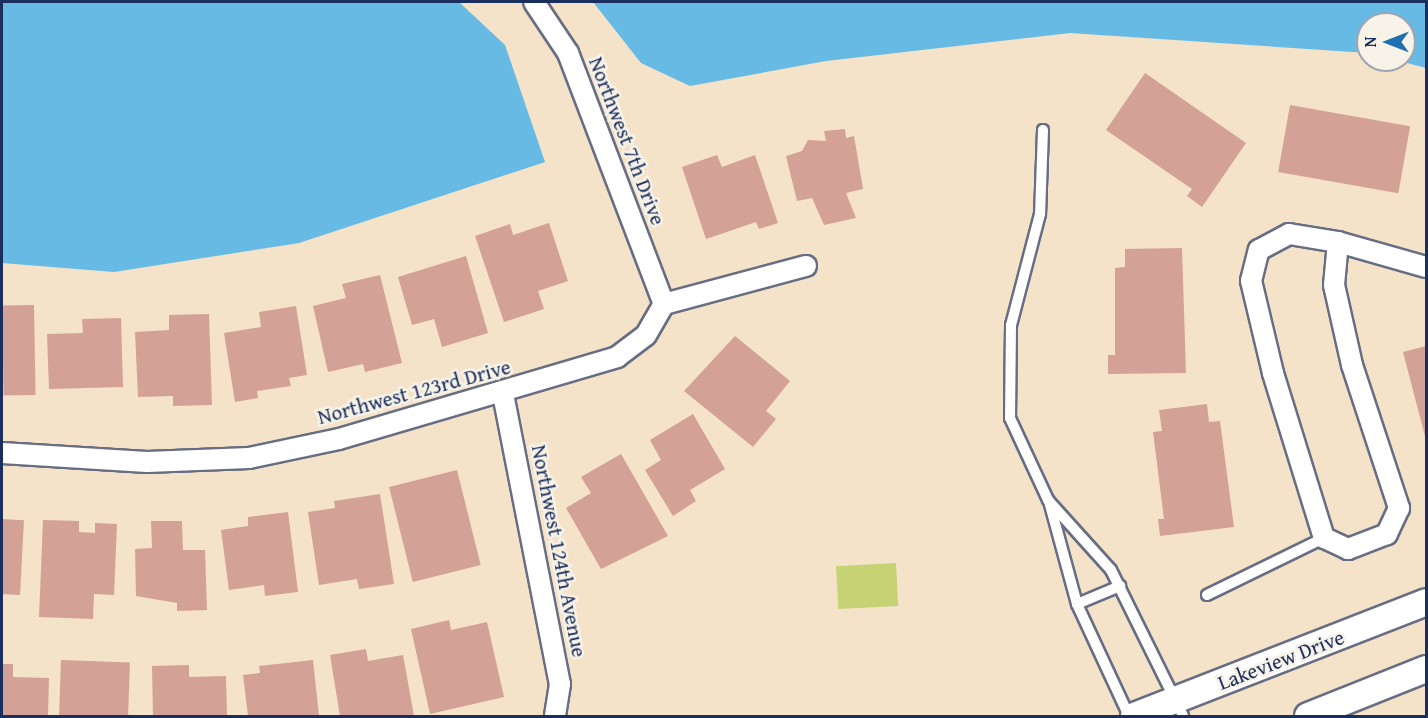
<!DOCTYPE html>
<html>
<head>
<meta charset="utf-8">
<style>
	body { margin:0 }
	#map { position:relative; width:1428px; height:718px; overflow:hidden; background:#f4e2c9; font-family:"Gentium Book Plus",serif }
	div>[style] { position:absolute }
	.green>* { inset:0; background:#c5d375; transform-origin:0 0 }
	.water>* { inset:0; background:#67bae3 }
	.building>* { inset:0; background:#d4a196; transform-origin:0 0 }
	.roads { filter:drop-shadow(2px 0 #676e83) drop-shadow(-2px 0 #676e83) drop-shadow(0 2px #676e83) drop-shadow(0 -2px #676e83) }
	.service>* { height:10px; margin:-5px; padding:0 5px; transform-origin:5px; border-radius:5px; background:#fff }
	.minor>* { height:20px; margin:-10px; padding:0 10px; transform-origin:10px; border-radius:10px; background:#fff }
	.tertiary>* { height:26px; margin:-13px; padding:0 13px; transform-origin:13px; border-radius:13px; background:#fff }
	span { translate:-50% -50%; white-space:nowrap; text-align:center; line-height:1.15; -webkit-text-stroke:5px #f7f3e8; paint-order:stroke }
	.street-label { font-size:21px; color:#1b2f5e }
	.frame { position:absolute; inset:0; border:3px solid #1b2f5e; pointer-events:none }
	.north { position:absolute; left:1356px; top:12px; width:60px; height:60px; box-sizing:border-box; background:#f7f3e8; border:2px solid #9fa5b1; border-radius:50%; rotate:270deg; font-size:16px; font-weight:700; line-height:24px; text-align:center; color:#1b2f5e }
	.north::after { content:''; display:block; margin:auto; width:21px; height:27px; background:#1f6fb2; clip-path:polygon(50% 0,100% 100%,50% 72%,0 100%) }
</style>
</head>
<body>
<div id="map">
	<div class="green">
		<i style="left:896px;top:563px;width:43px;height:60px;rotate:87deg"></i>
	</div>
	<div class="water">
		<i style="clip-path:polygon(2px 2px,459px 2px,505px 45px,545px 162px,299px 243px,114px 272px,2px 263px)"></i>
		<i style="clip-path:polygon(593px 2px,1426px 2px,1426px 68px,1396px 60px,1404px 60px,1404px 24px,1368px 24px,1368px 53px,1070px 33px,826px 61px,690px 86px,641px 63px)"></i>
	</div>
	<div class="building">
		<i style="clip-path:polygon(1145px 73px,1246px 143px,1202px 207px,1187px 196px,1192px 189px,1106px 130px)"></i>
		<i style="left:1290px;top:105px;width:122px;height:68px;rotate:10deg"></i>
		<i style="clip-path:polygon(845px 129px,846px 138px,854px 136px,863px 189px,846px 193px,856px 218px,824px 225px,812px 198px,797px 201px,786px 156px,802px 151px,808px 140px,826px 141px,824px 131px)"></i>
		<i style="clip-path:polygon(717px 155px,722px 167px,755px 155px,778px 223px,759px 229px,756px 222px,706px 239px,682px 167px)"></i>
		<i style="clip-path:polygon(549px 223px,568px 281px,538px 291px,544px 309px,504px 322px,475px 236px,510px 224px,513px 235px)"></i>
		<i style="clip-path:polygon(1182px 248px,1186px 373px,1108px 374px,1108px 355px,1115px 355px,1115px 268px,1125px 267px,1125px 249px)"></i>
		<i style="clip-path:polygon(466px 256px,488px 333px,442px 347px,434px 319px,412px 325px,398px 277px)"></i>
		<i style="clip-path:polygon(380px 275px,402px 363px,365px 372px,363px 364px,328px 372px,313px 306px,346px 298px,342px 284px)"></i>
		<i style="left:34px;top:305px;width:90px;height:32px;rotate:89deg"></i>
		<i style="clip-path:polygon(296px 306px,307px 375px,289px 378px,291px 386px,257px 391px,258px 398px,235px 402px,224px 333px,261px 327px,259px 312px)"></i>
		<i style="clip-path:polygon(209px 314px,212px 405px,173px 406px,173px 396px,138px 397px,135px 332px,169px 330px,169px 315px)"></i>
		<i style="clip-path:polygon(121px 318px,123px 387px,49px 389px,47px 334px,83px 333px,82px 319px)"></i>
		<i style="clip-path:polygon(735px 336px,790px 381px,766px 411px,776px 419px,753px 447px,684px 391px)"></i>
		<i style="clip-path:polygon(1426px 346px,1426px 440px,1403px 352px)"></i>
		<i style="clip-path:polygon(1207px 404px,1209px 422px,1220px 421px,1234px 527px,1160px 536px,1158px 519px,1164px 519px,1153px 432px,1162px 431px,1159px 410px)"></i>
		<i style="clip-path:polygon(693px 414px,725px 469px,690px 490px,696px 501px,673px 516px,645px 470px,661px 460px,650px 440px)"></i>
		<i style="clip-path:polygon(621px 454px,668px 536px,601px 569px,566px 508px,591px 493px,581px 477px)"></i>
		<i style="left:457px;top:470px;width:98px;height:70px;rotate:76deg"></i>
		<i style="clip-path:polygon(380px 494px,394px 584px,359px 589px,357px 579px,319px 585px,308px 512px,335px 508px,334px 501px)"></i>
		<i style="clip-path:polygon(288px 512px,298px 592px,265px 596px,264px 585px,229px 590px,221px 530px,248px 526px,248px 517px)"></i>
		<i style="left:2px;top:519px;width:22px;height:75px;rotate:3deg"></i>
		<i style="clip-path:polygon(43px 520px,79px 521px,79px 532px,95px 533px,95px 523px,117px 524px,114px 595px,94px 594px,93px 619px,39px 617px)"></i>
		<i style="clip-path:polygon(151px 521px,182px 521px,183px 550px,205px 550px,207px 610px,177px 611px,177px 603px,136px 596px,135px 549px,152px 548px)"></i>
		<i style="clip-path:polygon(449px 620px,451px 630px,487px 622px,504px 697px,430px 714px,411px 629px)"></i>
		<i style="clip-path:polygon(366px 649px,368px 661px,403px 655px,414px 716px,340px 716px,330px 655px)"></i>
		<i style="left:61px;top:660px;width:69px;height:56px;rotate:2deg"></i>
		<i style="clip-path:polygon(313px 660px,319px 716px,248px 716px,243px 675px,260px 673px,259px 666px)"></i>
		<i style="clip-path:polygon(2px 664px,13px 664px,13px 677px,49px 678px,48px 716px,2px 716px)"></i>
		<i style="clip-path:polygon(189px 665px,189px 677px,226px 676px,227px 716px,153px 716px,152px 666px)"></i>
	</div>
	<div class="roads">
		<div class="service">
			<i style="left:1043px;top:130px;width:84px;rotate:92deg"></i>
			<i style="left:1040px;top:214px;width:115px;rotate:104.6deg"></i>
			<i style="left:1011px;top:325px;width:93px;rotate:90.6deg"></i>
			<i style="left:1010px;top:418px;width:90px;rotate:65.1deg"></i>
			<i style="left:1048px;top:500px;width:94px;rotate:48deg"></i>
			<i style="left:1111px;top:570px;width:163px;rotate:63.7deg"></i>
			<i style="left:1049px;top:501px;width:107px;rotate:74.8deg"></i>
			<i style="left:1077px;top:604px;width:123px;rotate:65.1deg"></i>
			<i style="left:1207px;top:595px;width:130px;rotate:-26deg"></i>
			<i style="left:1077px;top:604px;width:47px;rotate:-22.7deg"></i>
		</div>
		<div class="minor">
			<i style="left:534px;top:2px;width:61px;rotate:56.3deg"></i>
			<i style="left:568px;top:53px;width:269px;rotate:69.1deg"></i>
			<i style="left:1338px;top:242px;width:43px;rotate:95.3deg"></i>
			<i style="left:1334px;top:285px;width:82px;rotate:77.3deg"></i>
			<i style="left:1352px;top:365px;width:151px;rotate:71.8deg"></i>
			<i style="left:1399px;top:508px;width:29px;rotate:115deg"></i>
			<i style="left:1387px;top:534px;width:42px;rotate:159deg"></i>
			<i style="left:1348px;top:549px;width:26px;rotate:-155deg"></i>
			<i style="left:1324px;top:538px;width:173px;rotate:-107.2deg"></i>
			<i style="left:1273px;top:373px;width:95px;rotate:-103.4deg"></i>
			<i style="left:1251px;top:281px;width:32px;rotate:-76deg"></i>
			<i style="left:1259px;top:250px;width:34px;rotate:-28deg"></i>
			<i style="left:1289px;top:234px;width:50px;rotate:9.3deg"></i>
			<i style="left:1338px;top:242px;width:91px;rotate:15.9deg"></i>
			<i style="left:503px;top:394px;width:296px;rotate:78.9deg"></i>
			<i style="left:560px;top:684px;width:32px;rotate:99deg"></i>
			<i style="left:2px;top:453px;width:145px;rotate:3.6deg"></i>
			<i style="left:147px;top:462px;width:102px;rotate:-2.2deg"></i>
			<i style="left:249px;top:458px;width:92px;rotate:-11.9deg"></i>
			<i style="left:339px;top:439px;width:290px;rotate:-16.4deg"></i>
			<i style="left:617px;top:357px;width:36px;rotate:-37deg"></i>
			<i style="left:646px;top:335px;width:36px;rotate:-60deg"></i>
			<i style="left:664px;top:304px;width:147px;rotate:-15deg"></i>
		</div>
		<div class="tertiary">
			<i style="left:1134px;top:716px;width:313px;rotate:-21.3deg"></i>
			<i style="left:1308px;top:716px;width:127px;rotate:-21.7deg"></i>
		</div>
	</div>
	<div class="street-label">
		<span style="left:627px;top:141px;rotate:69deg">Northwest 7th Drive</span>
		<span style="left:414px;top:392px;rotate:-15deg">Northwest 123rd Drive</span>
		<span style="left:559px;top:551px;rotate:79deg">Northwest 124th Avenue</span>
		<span style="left:1281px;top:660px;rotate:-21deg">Lakeview Drive</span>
	</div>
	<div class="frame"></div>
	<div class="north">N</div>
</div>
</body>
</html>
